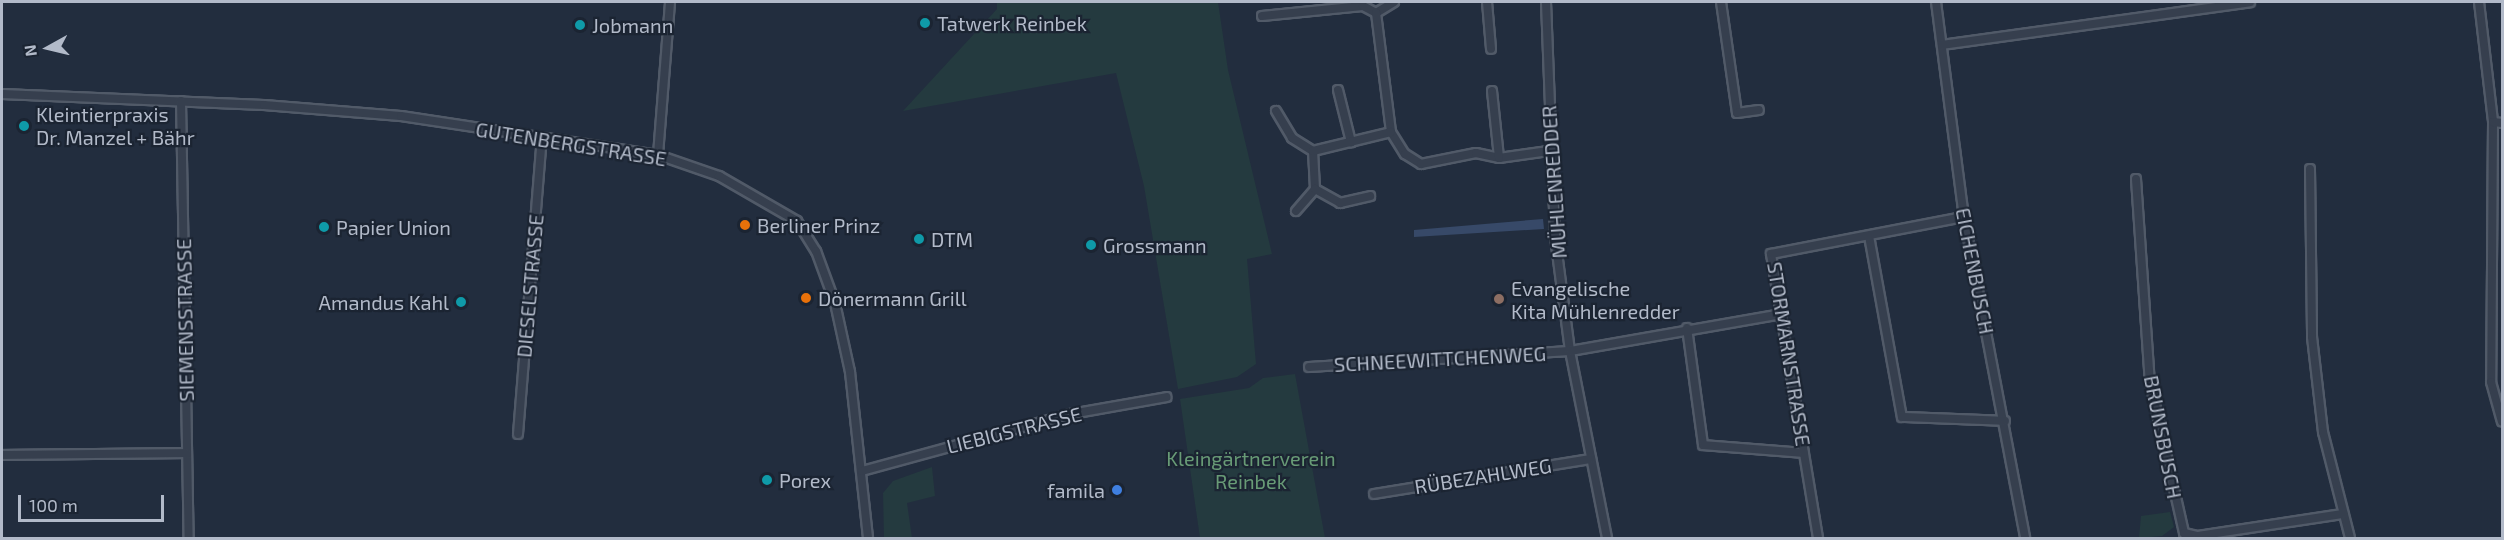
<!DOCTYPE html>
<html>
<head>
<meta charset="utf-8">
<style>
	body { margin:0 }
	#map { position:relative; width:2504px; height:540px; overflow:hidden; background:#222d3e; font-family:"Exo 2",sans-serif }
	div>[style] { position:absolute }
	.green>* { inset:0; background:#243a3f }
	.water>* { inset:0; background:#374968 }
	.roads { filter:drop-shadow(2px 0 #515a68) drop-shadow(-2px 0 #515a68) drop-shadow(0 2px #515a68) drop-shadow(0 -2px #515a68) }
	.street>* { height:8px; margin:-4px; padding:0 4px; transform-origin:4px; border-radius:4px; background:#363f4e }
	.dots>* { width:16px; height:16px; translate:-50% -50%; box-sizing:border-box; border:3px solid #1b2432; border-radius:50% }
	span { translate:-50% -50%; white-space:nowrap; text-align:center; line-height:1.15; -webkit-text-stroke:4.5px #1b2432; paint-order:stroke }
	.poi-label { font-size:20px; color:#b2bac9 }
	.left { translate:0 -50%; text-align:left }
	.right { translate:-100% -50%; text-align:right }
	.street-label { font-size:20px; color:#b2bac9 }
	.park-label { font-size:20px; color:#689b76 }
	.frame { position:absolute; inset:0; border:3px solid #b2bac9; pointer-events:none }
	.north { position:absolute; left:18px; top:18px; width:60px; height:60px; -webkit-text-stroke:4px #1b2432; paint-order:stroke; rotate:262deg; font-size:16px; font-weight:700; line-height:24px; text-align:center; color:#b2bac9 }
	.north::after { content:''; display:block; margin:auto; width:21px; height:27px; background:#b2bac9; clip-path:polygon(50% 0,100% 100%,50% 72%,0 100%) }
	.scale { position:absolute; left:18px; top:495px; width:146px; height:27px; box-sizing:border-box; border:3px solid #b2bac9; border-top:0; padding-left:8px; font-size:18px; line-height:21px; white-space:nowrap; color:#b2bac9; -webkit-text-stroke:4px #1b2432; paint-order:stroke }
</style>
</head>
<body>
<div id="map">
	<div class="green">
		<i style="clip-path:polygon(997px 2px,1218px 2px,1228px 70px,1272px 254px,1247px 259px,1256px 364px,1237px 377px,1178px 389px,1144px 186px,1116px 73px,903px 111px,997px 9px)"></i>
		<i style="clip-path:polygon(1295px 374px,1325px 538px,1200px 538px,1180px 399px,1249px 388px,1263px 378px)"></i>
		<i style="clip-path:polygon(932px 467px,935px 496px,907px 503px,912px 538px,884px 538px,883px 493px,893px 481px)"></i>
		<i style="clip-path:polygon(2170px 512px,2174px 527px,2162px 536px,2139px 538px,2141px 516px)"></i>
	</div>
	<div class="water">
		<i style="clip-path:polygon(1543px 219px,1544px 229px,1414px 237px,1414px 230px)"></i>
	</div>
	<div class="roads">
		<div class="street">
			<i style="left:1487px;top:2px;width:47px;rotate:85.1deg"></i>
			<i style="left:1546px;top:2px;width:235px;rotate:87.8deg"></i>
			<i style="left:1555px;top:237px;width:115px;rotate:82.5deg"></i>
			<i style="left:1570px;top:351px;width:191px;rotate:78.8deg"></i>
			<i style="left:1721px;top:2px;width:112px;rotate:81.8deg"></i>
			<i style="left:1737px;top:113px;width:22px;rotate:-8deg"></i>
			<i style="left:1936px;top:2px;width:217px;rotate:82.6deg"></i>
			<i style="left:1964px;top:217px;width:327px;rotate:79.2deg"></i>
			<i style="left:2479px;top:2px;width:121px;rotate:83.3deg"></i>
			<i style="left:2493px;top:122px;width:260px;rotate:90.4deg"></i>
			<i style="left:2491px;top:382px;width:41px;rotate:74.6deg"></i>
			<i style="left:1376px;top:13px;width:21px;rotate:-31deg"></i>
			<i style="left:1262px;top:16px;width:101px;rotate:-5.7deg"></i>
			<i style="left:1363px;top:6px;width:15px;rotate:28deg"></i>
			<i style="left:1376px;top:13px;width:120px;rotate:82.8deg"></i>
			<i style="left:1391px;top:132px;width:26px;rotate:58deg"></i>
			<i style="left:1405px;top:154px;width:19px;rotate:32deg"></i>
			<i style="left:1421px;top:164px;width:56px;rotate:-11.3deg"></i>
			<i style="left:1476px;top:153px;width:24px;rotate:12deg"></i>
			<i style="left:1499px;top:158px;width:50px;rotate:-8deg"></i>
			<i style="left:1942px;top:45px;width:311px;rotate:-7.9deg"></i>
			<i style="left:1338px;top:90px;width:54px;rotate:76deg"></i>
			<i style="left:1492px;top:91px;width:67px;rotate:84deg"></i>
			<i style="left:2px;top:94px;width:262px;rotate:2.4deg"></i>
			<i style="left:264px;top:105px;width:137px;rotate:4.6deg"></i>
			<i style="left:401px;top:116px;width:260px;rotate:8.6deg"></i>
			<i style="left:658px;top:155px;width:65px;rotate:19deg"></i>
			<i style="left:719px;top:176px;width:90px;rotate:30deg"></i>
			<i style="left:797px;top:221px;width:36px;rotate:58deg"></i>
			<i style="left:816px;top:251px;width:55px;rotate:69.9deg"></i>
			<i style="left:835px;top:303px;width:71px;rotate:77.7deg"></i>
			<i style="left:850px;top:372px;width:167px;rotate:83.8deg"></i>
			<i style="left:181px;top:101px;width:437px;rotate:89deg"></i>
			<i style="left:1276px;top:111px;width:31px;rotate:59deg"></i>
			<i style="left:1292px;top:138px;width:25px;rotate:32deg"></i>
			<i style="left:2493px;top:122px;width:9px;rotate:6deg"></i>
			<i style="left:658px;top:155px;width:153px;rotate:-85.5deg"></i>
			<i style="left:2310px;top:169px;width:168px;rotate:89.3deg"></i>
			<i style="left:2312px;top:337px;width:96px;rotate:83.4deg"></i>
			<i style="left:2323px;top:432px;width:109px;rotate:75.7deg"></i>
			<i style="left:2136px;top:179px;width:203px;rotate:86.1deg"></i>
			<i style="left:2150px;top:382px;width:155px;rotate:77.3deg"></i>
			<i style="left:2184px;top:533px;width:13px;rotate:13deg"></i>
			<i style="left:2197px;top:536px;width:148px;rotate:-8.6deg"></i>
			<i style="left:1315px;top:189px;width:38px;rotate:-93deg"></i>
			<i style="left:1313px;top:151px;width:80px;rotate:-13.7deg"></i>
			<i style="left:1296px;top:211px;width:29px;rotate:-49deg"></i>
			<i style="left:1315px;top:189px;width:29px;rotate:29deg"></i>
			<i style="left:1340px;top:203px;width:31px;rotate:-13deg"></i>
			<i style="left:1869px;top:236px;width:184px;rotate:79.7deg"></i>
			<i style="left:1902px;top:417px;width:103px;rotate:2.2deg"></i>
			<i style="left:1687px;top:328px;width:118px;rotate:82.2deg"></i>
			<i style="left:1703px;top:445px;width:101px;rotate:4.5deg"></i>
			<i style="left:1309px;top:367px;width:261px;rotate:-3.5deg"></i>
			<i style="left:1570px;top:351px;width:214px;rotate:-9.9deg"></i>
			<i style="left:518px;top:434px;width:297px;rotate:-85.4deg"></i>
			<i style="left:2px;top:455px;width:185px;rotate:-0.6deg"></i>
			<i style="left:862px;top:471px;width:217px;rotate:-15.3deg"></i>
			<i style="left:1071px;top:414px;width:97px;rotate:-10deg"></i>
			<i style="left:1374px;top:494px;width:220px;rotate:-9.2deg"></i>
			<i style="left:1818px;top:538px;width:288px;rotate:-99.4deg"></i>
			<i style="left:1771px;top:254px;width:197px;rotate:-10.9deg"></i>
		</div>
	</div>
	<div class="dots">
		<i style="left:925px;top:23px;background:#0f9aa8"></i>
		<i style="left:580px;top:25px;background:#0f9aa8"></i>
		<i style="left:24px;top:126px;background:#0f9aa8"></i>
		<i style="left:745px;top:225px;background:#e8710a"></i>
		<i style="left:324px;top:227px;background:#0f9aa8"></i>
		<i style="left:919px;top:239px;background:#0f9aa8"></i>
		<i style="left:1091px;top:245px;background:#0f9aa8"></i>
		<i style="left:806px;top:298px;background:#e8710a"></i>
		<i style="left:1499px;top:299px;background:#8d6e63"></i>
		<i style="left:461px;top:302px;background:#0f9aa8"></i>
		<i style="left:767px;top:480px;background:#0f9aa8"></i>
		<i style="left:1117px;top:490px;background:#3f7fe0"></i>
	</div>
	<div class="poi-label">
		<span class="left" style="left:937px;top:23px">Tatwerk Reinbek</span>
		<span class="left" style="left:592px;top:25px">Jobmann</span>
		<span class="left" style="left:36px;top:126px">Kleintierpraxis<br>Dr. Manzel + Bähr</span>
		<span class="left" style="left:757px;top:225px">Berliner Prinz</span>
		<span class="left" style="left:336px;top:227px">Papier Union</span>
		<span class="left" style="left:931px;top:239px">DTM</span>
		<span class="left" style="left:1103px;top:245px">Grossmann</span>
		<span class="left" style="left:1511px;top:300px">Evangelische<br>Kita Mühlenredder</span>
		<span class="left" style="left:818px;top:298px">Dönermann Grill</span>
		<span class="right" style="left:449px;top:302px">Amandus Kahl</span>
		<span class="left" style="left:779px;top:480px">Porex</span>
		<span class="right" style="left:1105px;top:490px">famila</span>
	</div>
	<div class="street-label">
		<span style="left:571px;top:144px;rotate:9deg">GUTENBERGSTRASSE</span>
		<span style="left:1554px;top:182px;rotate:-94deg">MÜHLENREDDER</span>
		<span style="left:1975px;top:271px;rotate:79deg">EICHENBUSCH</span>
		<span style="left:530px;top:286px;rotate:-85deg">DIESELSTRASSE</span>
		<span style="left:185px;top:320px;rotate:-91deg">SIEMENSSTRASSE</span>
		<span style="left:1789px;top:354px;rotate:81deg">STORMARNSTRASSE</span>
		<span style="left:1440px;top:359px;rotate:-3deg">SCHNEEWITTCHENWEG</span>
		<span style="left:1014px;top:430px;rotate:-14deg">LIEBIGSTRASSE</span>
		<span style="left:2163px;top:437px;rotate:79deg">BRUNSBUSCH</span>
		<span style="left:1483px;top:476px;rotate:-9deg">RÜBEZAHLWEG</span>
	</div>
	<div class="park-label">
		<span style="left:1251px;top:470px">Kleingärtnerverein<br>Reinbek</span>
	</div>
	<div class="frame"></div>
	<div class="north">N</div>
	<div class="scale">100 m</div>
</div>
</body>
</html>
